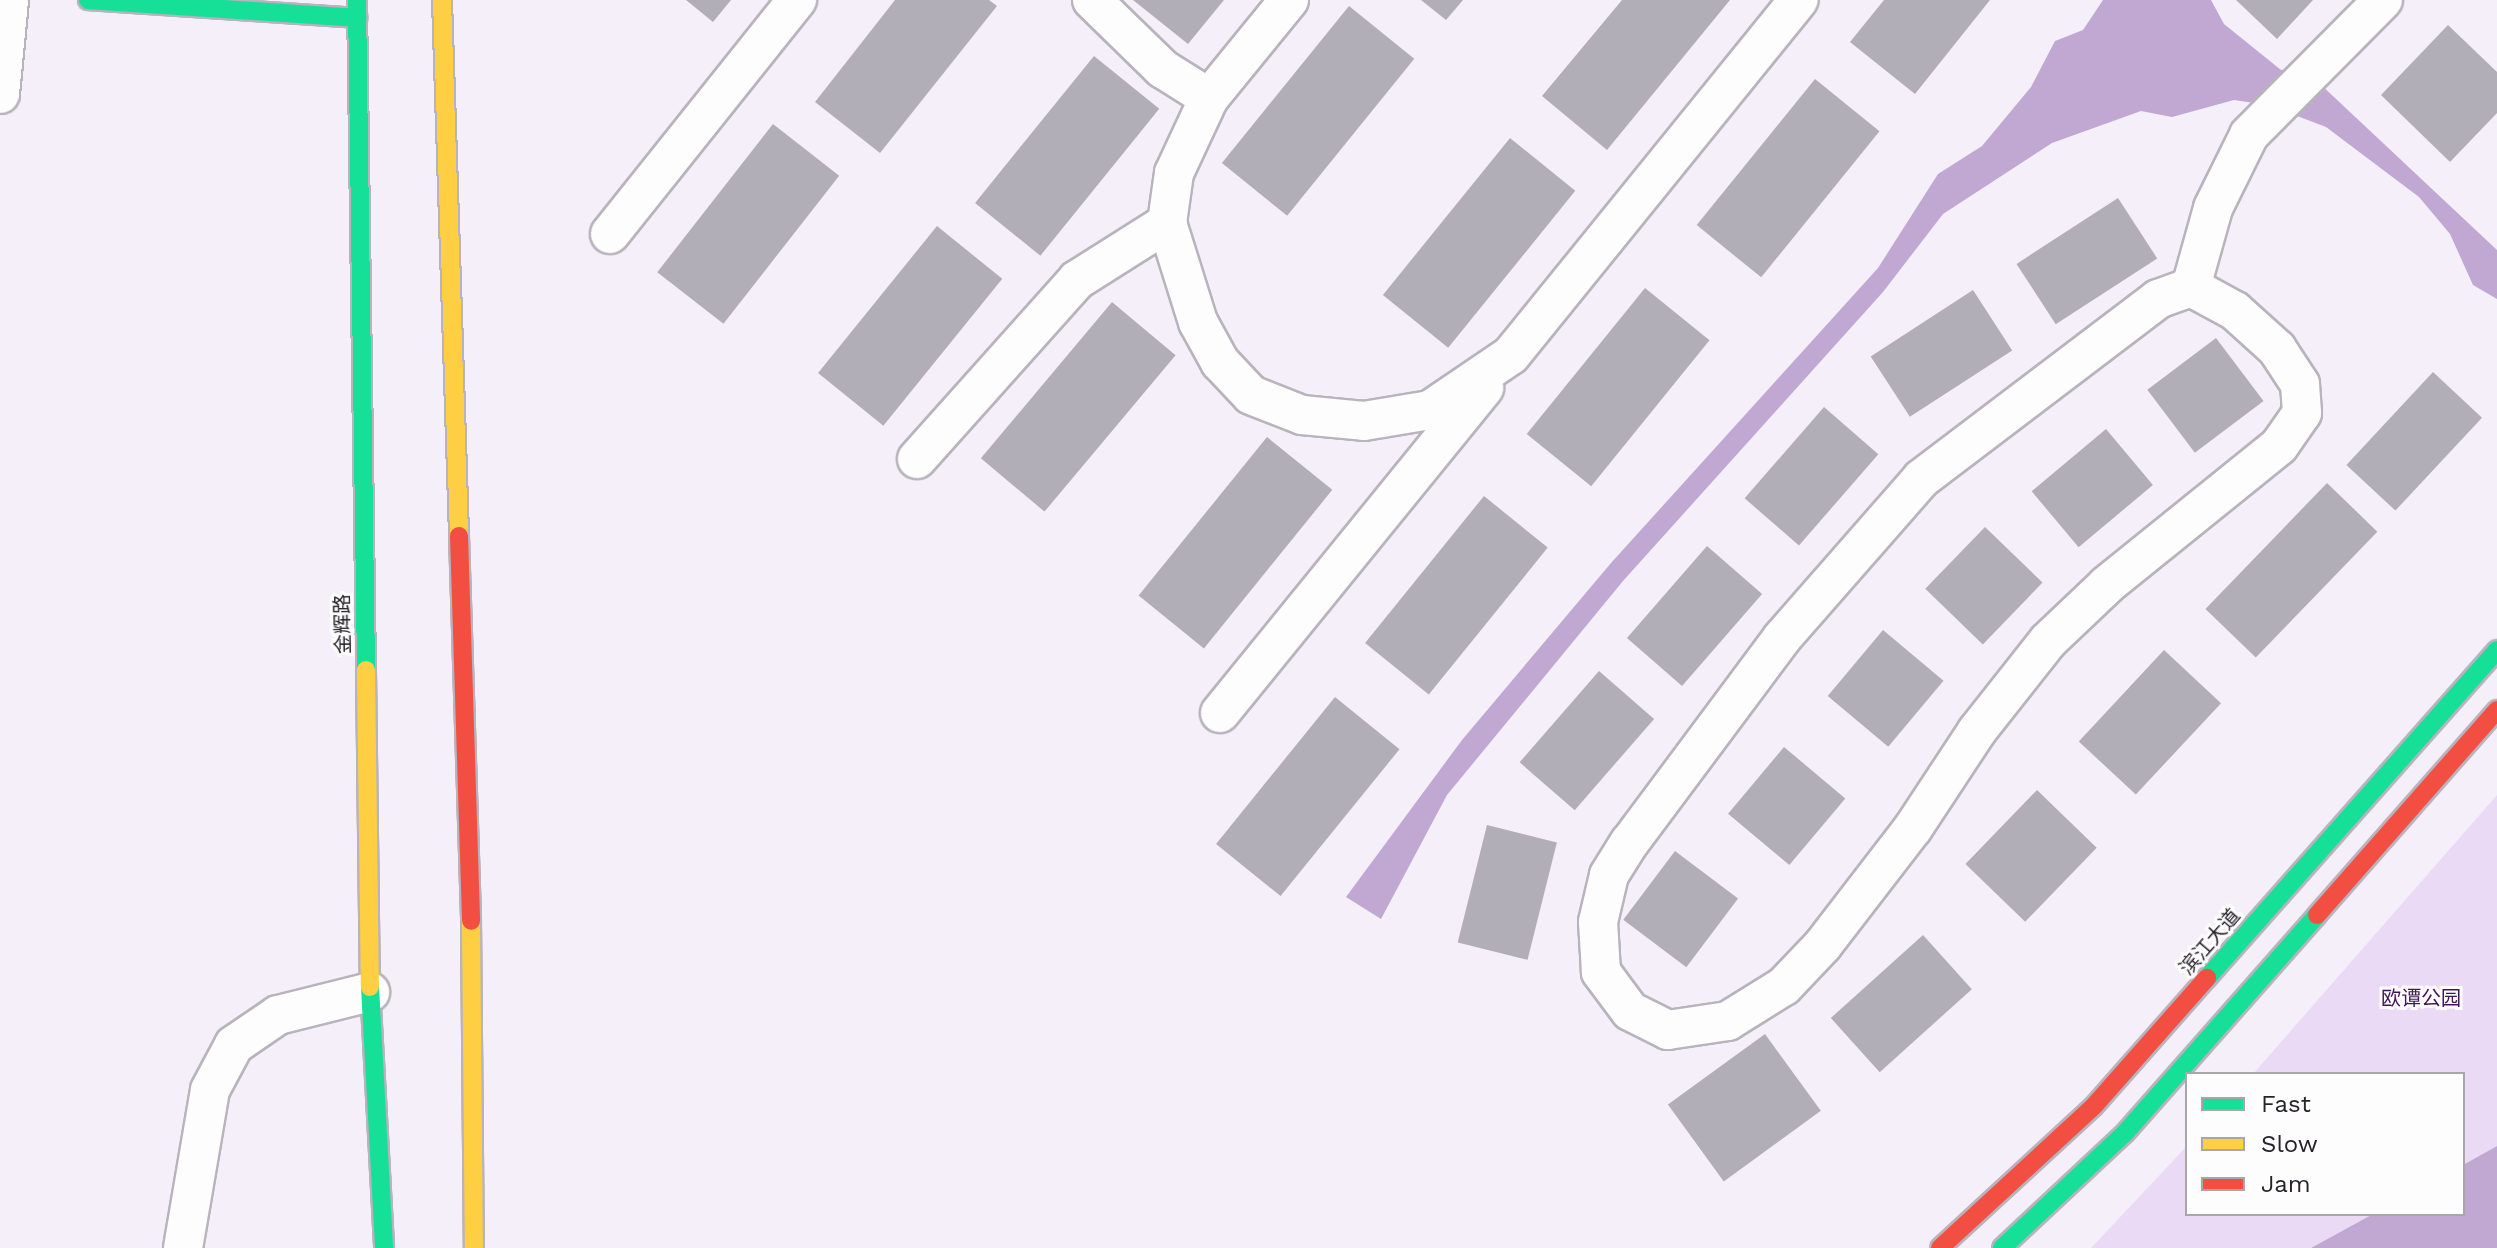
<!DOCTYPE html>
<html>
<head>
<meta charset="utf-8">
<style>
	body { margin:0 }
	#map { position:relative; width:2497px; height:1248px; overflow:hidden; background:#f5effa; font-family:"Work Sans","Noto Sans SC",sans-serif }
	div>[style] { position:absolute }
	.green>* { inset:0; background:#eadaf6 }
	.water>* { inset:0; background:#c0a8d2 }
	.building>* { inset:0; background:#b2aeb7; transform-origin:0 0 }
	.roads { filter:drop-shadow(2px 0 #b8b3bc) drop-shadow(-2px 0 #b8b3bc) drop-shadow(0 2px #b8b3bc) drop-shadow(0 -2px #b8b3bc) }
	.street>* { height:38px; margin:-19px; padding:0 19px; transform-origin:19px; border-radius:19px; background:#fefdfe }
	.fast>* { height:18px; margin:-9px; padding:0 9px; transform-origin:9px; border-radius:9px; background:#16e098 }
	.slow>* { height:18px; margin:-9px; padding:0 9px; transform-origin:9px; border-radius:9px; background:#ffcf43 }
	.jam>* { height:18px; margin:-9px; padding:0 9px; transform-origin:9px; border-radius:9px; background:#f24e42 }
	span { translate:-50% -50%; white-space:nowrap; text-align:center; line-height:1.15; -webkit-text-stroke:6px #fdfdfd; paint-order:stroke }
	.street-label { font-size:20px; color:#28232b }
	.park-label { font-size:20px; color:#411559 }
	.legend { position:absolute; left:2185px; top:1072px; width:280px; height:144px; box-sizing:border-box; background:#fdfdfd; border:2px solid #a8a6a9; margin:0; padding:10px 14px; list-style:none; font-size:24px; color:#28232b }
	.legend li { display:flex; align-items:center; gap:16px; height:40px }
	.legend b { width:40px; border:2px solid #a8a6a9 }
</style>
</head>
<body>
<div id="map">
	<div class="green">
		<i style="clip-path:polygon(2497px 795px,2497px 1146px,2463px 1165px,2463px 1074px,2253px 1074px)"></i>
		<i style="clip-path:polygon(2187px 1146px,2187px 1214px,2373px 1214px,2311px 1248px,2091px 1248px)"></i>
	</div>
	<div class="water">
		<i style="clip-path:polygon(2103px 0,2211px 0,2224px 24px,2281px 70px,2302px 67px,2497px 250px,2497px 299px,2473px 285px,2450px 234px,2419px 197px,2326px 127px,2268px 105px,2234px 100px,2172px 117px,2141px 111px,2052px 143px,1943px 214px,1883px 292px,1623px 581px,1447px 795px,1381px 919px,1346px 897px,1462px 740px,1611px 563px,1878px 268px,1938px 174px,1982px 146px,2031px 87px,2055px 41px,2083px 30px)"></i>
		<i style="clip-path:polygon(2497px 1146px,2497px 1248px,2311px 1248px,2373px 1214px,2463px 1214px,2463px 1165px)"></i>
	</div>
	<div class="building">
		<i style="clip-path:polygon(686px 0,731px 0,713px 22px)"></i>
		<i style="clip-path:polygon(895px 0,989px 0,997px 6px,880px 153px,815px 102px)"></i>
		<i style="clip-path:polygon(1133px 0,1224px 0,1188px 44px)"></i>
		<i style="clip-path:polygon(1421px 0,1463px 0,1446px 20px)"></i>
		<i style="clip-path:polygon(1622px 0,1730px 0,1607px 150px,1542px 96px)"></i>
		<i style="clip-path:polygon(1884px 0,1990px 0,1915px 94px,1850px 42px)"></i>
		<i style="clip-path:polygon(2236px 0,2313px 0,2277px 39px)"></i>
		<i style="left:1349px;top:6px;width:84px;height:202px;rotate:39deg"></i>
		<i style="clip-path:polygon(2448px 25px,2497px 72px,2497px 113px,2450px 162px,2381px 95px)"></i>
		<i style="left:1094px;top:56px;width:84px;height:189px;rotate:39deg"></i>
		<i style="left:1815px;top:79px;width:83px;height:188px;rotate:39deg"></i>
		<i style="left:773px;top:124px;width:84px;height:188px;rotate:38deg"></i>
		<i style="left:1510px;top:138px;width:84px;height:202px;rotate:39deg"></i>
		<i style="left:2118px;top:198px;width:72px;height:121px;rotate:57deg"></i>
		<i style="left:937px;top:226px;width:84px;height:189px;rotate:39deg"></i>
		<i style="left:1645px;top:288px;width:83px;height:188px;rotate:39deg"></i>
		<i style="left:1973px;top:290px;width:72px;height:122px;rotate:57deg"></i>
		<i style="left:1112px;top:302px;width:83px;height:204px;rotate:40deg"></i>
		<i style="left:2216px;top:338px;width:79px;height:86px;rotate:53deg"></i>
		<i style="left:2433px;top:372px;width:67px;height:127px;rotate:43deg"></i>
		<i style="left:1824px;top:407px;width:72px;height:121px;rotate:41deg"></i>
		<i style="left:2106px;top:429px;width:73px;height:97px;rotate:50deg"></i>
		<i style="left:1267px;top:437px;width:84px;height:204px;rotate:39deg"></i>
		<i style="left:2327px;top:483px;width:70px;height:175px;rotate:44deg"></i>
		<i style="left:1484px;top:496px;width:82px;height:189px;rotate:39deg"></i>
		<i style="left:1985px;top:527px;width:80px;height:86px;rotate:44deg"></i>
		<i style="left:1707px;top:546px;width:73px;height:122px;rotate:41deg"></i>
		<i style="left:1883px;top:630px;width:79px;height:86px;rotate:40deg"></i>
		<i style="left:2164px;top:650px;width:78px;height:125px;rotate:43deg"></i>
		<i style="left:1599px;top:671px;width:73px;height:121px;rotate:41deg"></i>
		<i style="left:1335px;top:697px;width:83px;height:189px;rotate:39deg"></i>
		<i style="left:1784px;top:747px;width:80px;height:87px;rotate:40deg"></i>
		<i style="left:2037px;top:790px;width:83px;height:103px;rotate:44deg"></i>
		<i style="left:1487px;top:825px;width:72px;height:121px;rotate:14deg"></i>
		<i style="left:1675px;top:851px;width:79px;height:86px;rotate:37deg"></i>
		<i style="left:1923px;top:935px;width:73px;height:124px;rotate:48deg"></i>
		<i style="left:1765px;top:1034px;width:95px;height:120px;rotate:54deg"></i>
	</div>
	<div class="roads">
		<div class="street">
			<i style="left:1092px;top:0;width:99px;rotate:44.2deg"></i>
			<i style="left:1163px;top:69px;width:54px;rotate:32.2deg"></i>
			<i style="left:1289px;top:0;width:127px;rotate:129.2deg"></i>
			<i style="left:1209px;top:98px;width:83px;rotate:115deg"></i>
			<i style="left:1174px;top:173px;width:50px;rotate:98deg"></i>
			<i style="left:1167px;top:223px;width:104px;rotate:72.6deg"></i>
			<i style="left:1198px;top:322px;width:46px;rotate:61.2deg"></i>
			<i style="left:1220px;top:362px;width:45px;rotate:46.8deg"></i>
			<i style="left:1251px;top:395px;width:55px;rotate:21.4deg"></i>
			<i style="left:1302px;top:415px;width:62px;rotate:5.5deg"></i>
			<i style="left:1364px;top:421px;width:67px;rotate:-9.5deg"></i>
			<i style="left:1430px;top:410px;width:98px;rotate:-34.2deg"></i>
			<i style="left:1511px;top:355px;width:457px;rotate:-51deg"></i>
			<i style="left:0;top:94px;width:94px;rotate:-84.5deg"></i>
			<i style="left:610px;top:234px;width:300px;rotate:-51.4deg"></i>
			<i style="left:2191px;top:287px;width:50px;rotate:28.6deg"></i>
			<i style="left:2235px;top:311px;width:57px;rotate:42.1deg"></i>
			<i style="left:2277px;top:349px;width:42px;rotate:56.7deg"></i>
			<i style="left:2300px;top:384px;width:29px;rotate:86deg"></i>
			<i style="left:2302px;top:413px;width:40px;rotate:124.9deg"></i>
			<i style="left:2279px;top:446px;width:221px;rotate:141.1deg"></i>
			<i style="left:2107px;top:585px;width:81px;rotate:136.5deg"></i>
			<i style="left:2048px;top:641px;width:115px;rotate:128.3deg"></i>
			<i style="left:1977px;top:731px;width:116px;rotate:123.4deg"></i>
			<i style="left:1913px;top:828px;width:148px;rotate:127.6deg"></i>
			<i style="left:1823px;top:945px;width:57px;rotate:133.6deg"></i>
			<i style="left:1784px;top:986px;width:66px;rotate:148deg"></i>
			<i style="left:1728px;top:1021px;width:61px;rotate:171.5deg"></i>
			<i style="left:1668px;top:1030px;width:42px;rotate:-153.4deg"></i>
			<i style="left:1630px;top:1011px;width:49px;rotate:-126.6deg"></i>
			<i style="left:1601px;top:972px;width:50px;rotate:-93.4deg"></i>
			<i style="left:1598px;top:922px;width:48px;rotate:-76.8deg"></i>
			<i style="left:1609px;top:875px;width:39px;rotate:-58deg"></i>
			<i style="left:1630px;top:842px;width:254px;rotate:-53.3deg"></i>
			<i style="left:1782px;top:638px;width:211px;rotate:-48.8deg"></i>
			<i style="left:1921px;top:479px;width:298px;rotate:-37.2deg"></i>
			<i style="left:2158px;top:299px;width:35px;rotate:-20deg"></i>
			<i style="left:2191px;top:287px;width:82px;rotate:-74.4deg"></i>
			<i style="left:2213px;top:208px;width:81px;rotate:-63.7deg"></i>
			<i style="left:2249px;top:135px;width:190px;rotate:-45.2deg"></i>
			<i style="left:917px;top:459px;width:240px;rotate:-48.2deg"></i>
			<i style="left:1077px;top:280px;width:107px;rotate:-32.3deg"></i>
			<i style="left:1220px;top:713px;width:419px;rotate:-50.9deg"></i>
			<i style="left:183px;top:1248px;width:160px;rotate:-80.3deg"></i>
			<i style="left:210px;top:1090px;width:51px;rotate:-61.9deg"></i>
			<i style="left:234px;top:1045px;width:53px;rotate:-34.3deg"></i>
			<i style="left:278px;top:1015px;width:95px;rotate:-14deg"></i>
		</div>
		<div class="fast">
			<i style="left:88px;top:0;width:270px;rotate:3.8deg"></i>
			<i style="left:357px;top:0;width:670px;rotate:89.23deg"></i>
			<i style="left:2207px;top:978px;width:438px;rotate:-48.5deg"></i>
			<i style="left:370px;top:987px;width:261px;rotate:86.9deg"></i>
			<i style="left:2002px;top:1248px;width:168px;rotate:-43.1deg"></i>
			<i style="left:2125px;top:1133px;width:290px;rotate:-48.6deg"></i>
		</div>
		<div class="slow">
			<i style="left:442px;top:0;width:536px;rotate:88.18deg"></i>
			<i style="left:366px;top:670px;width:317px;rotate:89.3deg"></i>
			<i style="left:471px;top:921px;width:327px;rotate:89.5deg"></i>
		</div>
		<div class="jam">
			<i style="left:459px;top:536px;width:385px;rotate:88.2deg"></i>
			<i style="left:2317px;top:915px;width:273px;rotate:-48.7deg"></i>
			<i style="left:1940px;top:1248px;width:209px;rotate:-42.7deg"></i>
			<i style="left:2094px;top:1106px;width:171px;rotate:-48.6deg"></i>
		</div>
	</div>
	<div class="street-label">
		<span style="left:343px;top:624px;rotate:-91deg">金辉路</span>
		<span style="left:2210px;top:942px;rotate:-49deg">滨江大道</span>
	</div>
	<div class="park-label">
		<span style="left:2421px;top:998px">欧谭公园</span>
	</div>
	<ul class="legend">
	<li><b style="height:10px;background:#16e098"></b>Fast</li>
	<li><b style="height:10px;background:#ffcf43"></b>Slow</li>
	<li><b style="height:10px;background:#f24e42"></b>Jam</li>
	</ul>
</div>
</body>
</html>
